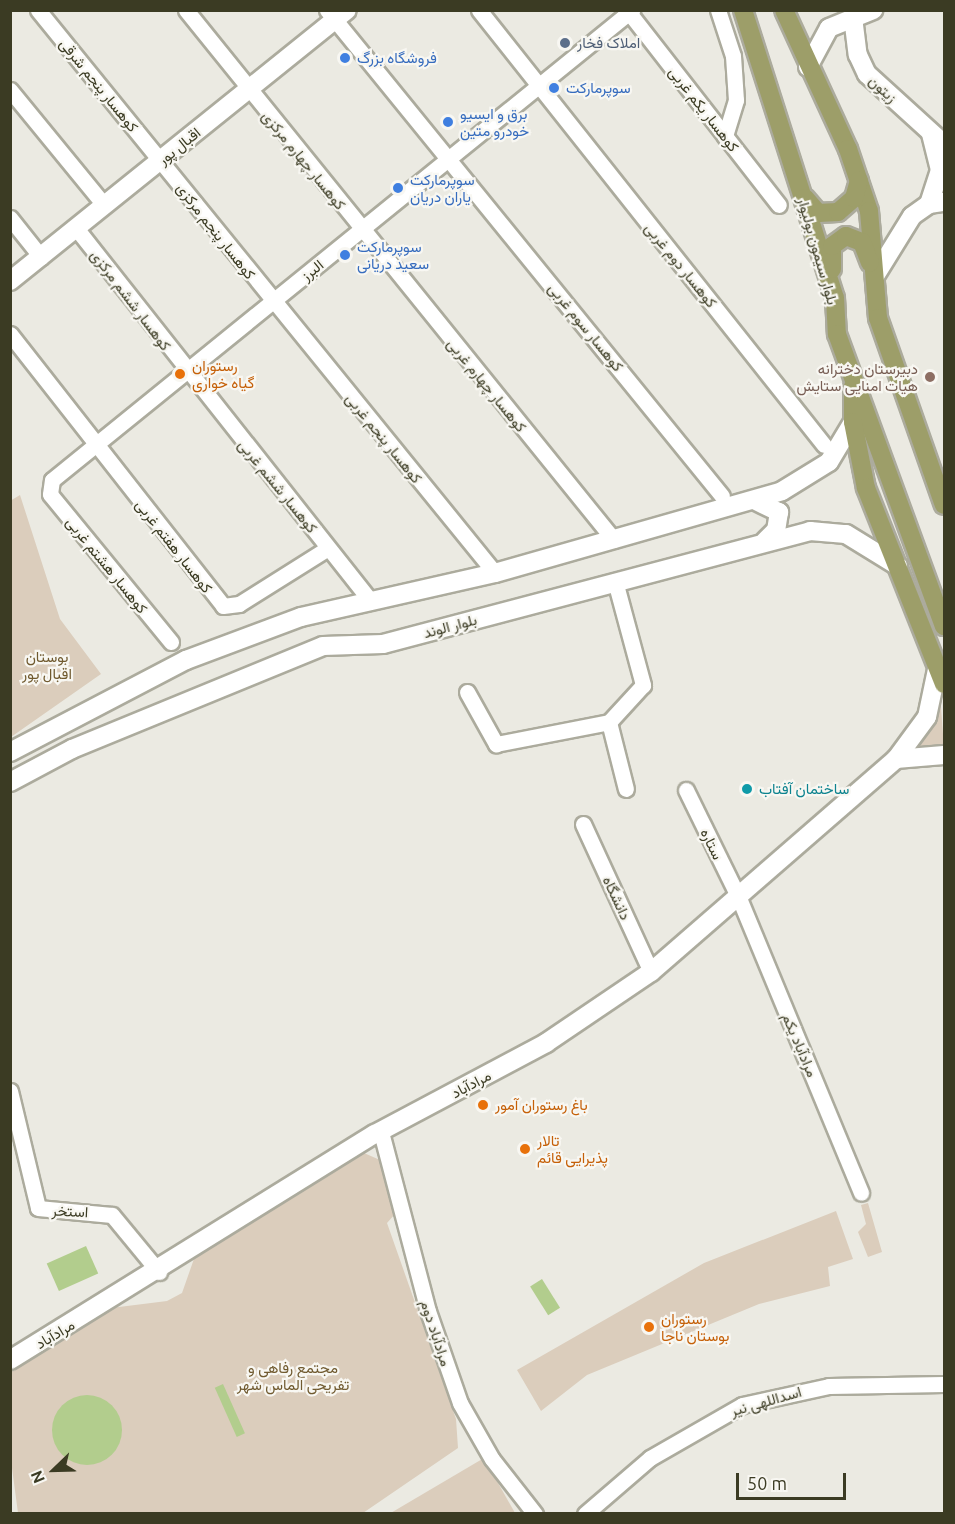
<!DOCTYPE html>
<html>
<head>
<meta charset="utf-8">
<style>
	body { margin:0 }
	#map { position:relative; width:955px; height:1524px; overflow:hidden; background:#ebeae2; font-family:Ubuntu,Vazirmatn,sans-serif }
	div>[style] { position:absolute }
	.green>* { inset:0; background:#dbcdbc }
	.water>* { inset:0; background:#b2cd8d; transform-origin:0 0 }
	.round { border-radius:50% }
	.roads { filter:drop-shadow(2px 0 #acab9d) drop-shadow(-2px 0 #acab9d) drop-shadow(0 2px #acab9d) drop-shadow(0 -2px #acab9d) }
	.street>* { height:15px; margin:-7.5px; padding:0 7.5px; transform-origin:7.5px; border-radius:7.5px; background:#fff }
	.secondary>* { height:18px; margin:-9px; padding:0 9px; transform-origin:9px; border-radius:9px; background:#fff }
	.primary>* { height:18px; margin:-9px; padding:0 9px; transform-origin:9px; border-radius:9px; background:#9d9e69 }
	.dots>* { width:16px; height:16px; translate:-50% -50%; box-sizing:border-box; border:3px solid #f8f7f2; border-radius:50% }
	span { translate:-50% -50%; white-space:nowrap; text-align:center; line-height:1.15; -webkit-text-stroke:4.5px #f8f7f2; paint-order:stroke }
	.service-label { font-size:15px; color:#4e5e75 }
	.left { translate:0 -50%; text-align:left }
	.shop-label { font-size:15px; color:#366cbe }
	.street-label { font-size:15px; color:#3b3b23 }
	.food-label { font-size:15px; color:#c56008 }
	.education-label { font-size:15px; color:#785e54 }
	.right { translate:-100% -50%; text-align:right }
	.park-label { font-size:15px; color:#705a2f }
	.culture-label { font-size:15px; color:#0d838f }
	.frame { position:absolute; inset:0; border:12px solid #3b3b23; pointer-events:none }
	.north { position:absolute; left:24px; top:1440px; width:60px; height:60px; -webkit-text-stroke:4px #f8f7f2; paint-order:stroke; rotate:247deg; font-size:16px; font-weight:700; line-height:24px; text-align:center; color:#3b3b23 }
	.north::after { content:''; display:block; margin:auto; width:21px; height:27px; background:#3b3b23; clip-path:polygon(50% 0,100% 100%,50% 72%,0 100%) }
	.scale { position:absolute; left:736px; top:1473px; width:110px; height:27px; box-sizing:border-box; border:3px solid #3b3b23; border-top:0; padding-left:8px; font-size:18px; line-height:21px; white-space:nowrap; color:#3b3b23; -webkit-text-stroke:4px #f8f7f2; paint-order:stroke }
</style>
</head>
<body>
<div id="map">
	<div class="green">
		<i style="clip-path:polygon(20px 495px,60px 619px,101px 674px,11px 737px,10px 501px)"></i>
		<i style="clip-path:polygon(940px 693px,944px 748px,913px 747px)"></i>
		<i style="clip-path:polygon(364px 1153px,380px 1160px,395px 1214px,387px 1223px,456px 1419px,458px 1448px,363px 1513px,18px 1513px,10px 1453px,10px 1360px,103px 1309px,167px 1301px,182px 1293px,195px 1256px)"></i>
		<i style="clip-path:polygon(868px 1203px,882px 1252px,868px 1257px,858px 1232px,866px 1224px,861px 1205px)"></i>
		<i style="clip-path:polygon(836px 1211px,853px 1259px,828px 1267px,830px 1286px,759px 1304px,587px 1375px,541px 1411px,517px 1370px,704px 1263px)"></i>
		<i style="clip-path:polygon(484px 1458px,515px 1513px,389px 1514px)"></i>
	</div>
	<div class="water">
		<i style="left:86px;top:1246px;width:30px;height:43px;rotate:66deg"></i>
		<i style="left:542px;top:1279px;width:34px;height:14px;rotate:58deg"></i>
		<i style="left:223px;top:1384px;width:54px;height:9px;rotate:66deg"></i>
		<i class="round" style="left:52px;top:1395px;width:70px;height:70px"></i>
	</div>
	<div class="roads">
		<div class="street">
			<i style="left:38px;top:10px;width:725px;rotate:50.93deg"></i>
			<i style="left:186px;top:10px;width:681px;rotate:51.08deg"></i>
			<i style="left:327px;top:10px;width:626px;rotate:50.9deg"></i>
			<i style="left:479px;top:10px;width:555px;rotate:51.58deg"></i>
			<i style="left:627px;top:10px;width:247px;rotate:52.1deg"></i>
			<i style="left:718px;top:10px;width:48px;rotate:71.9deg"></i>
			<i style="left:733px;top:56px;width:44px;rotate:86.1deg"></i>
			<i style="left:736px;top:100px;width:38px;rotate:107deg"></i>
			<i style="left:10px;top:90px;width:149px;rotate:50.7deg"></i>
			<i style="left:10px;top:218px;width:50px;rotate:51.5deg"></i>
			<i style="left:76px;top:228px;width:474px;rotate:51.7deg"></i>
			<i style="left:10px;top:334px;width:345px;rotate:51.9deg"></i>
			<i style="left:223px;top:606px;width:16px;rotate:-7deg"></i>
			<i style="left:239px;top:604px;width:105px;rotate:-32.2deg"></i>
			<i style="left:615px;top:581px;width:108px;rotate:74.9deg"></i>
			<i style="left:643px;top:685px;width:50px;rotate:132.6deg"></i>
			<i style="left:609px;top:722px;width:69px;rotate:75.8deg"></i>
			<i style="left:171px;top:642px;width:191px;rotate:-129.3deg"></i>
			<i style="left:50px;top:494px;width:14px;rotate:-82deg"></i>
			<i style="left:52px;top:480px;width:747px;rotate:-39.02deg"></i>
			<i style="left:467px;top:692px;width:60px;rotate:60.9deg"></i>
			<i style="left:496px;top:744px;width:115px;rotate:-11deg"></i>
			<i style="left:686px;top:790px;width:120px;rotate:63.9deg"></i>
			<i style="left:739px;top:898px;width:319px;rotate:67.5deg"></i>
			<i style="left:583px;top:824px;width:163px;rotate:65.3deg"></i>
			<i style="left:10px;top:1091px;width:120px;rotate:76.5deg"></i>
			<i style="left:38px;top:1208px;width:74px;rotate:5.4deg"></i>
			<i style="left:112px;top:1215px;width:74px;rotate:50.5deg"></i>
			<i style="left:381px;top:1132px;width:185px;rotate:75.3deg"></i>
			<i style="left:428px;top:1311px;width:97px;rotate:70.8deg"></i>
			<i style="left:460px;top:1403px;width:64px;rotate:60.3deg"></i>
			<i style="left:492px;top:1459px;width:70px;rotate:52deg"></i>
			<i style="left:585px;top:1514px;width:86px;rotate:-40.7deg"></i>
			<i style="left:650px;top:1458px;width:106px;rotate:-29.9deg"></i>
			<i style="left:742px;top:1405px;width:89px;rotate:-12.3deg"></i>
			<i style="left:829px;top:1386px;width:115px;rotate:-1deg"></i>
		</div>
		<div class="secondary">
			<i style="left:853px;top:17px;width:38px;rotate:83deg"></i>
			<i style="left:858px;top:55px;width:21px;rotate:65deg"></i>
			<i style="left:867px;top:74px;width:104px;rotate:42.3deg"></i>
			<i style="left:808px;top:67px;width:44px;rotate:-61.7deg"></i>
			<i style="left:829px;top:28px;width:48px;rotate:-22.2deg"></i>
			<i style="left:929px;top:204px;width:36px;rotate:-72deg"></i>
			<i style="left:940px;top:170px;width:37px;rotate:-104deg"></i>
			<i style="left:875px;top:276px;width:70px;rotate:-58.3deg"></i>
			<i style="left:912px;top:216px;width:21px;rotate:-35deg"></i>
			<i style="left:929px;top:204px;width:15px;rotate:-8deg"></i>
			<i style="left:10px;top:281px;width:432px;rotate:-38.8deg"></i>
			<i style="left:754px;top:500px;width:28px;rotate:26deg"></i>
			<i style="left:779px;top:512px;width:18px;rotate:99deg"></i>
			<i style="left:776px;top:530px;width:16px;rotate:135deg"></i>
			<i style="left:10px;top:752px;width:199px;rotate:-27.6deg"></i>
			<i style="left:186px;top:660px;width:123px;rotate:-20.5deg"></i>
			<i style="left:301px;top:617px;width:199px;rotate:-12.8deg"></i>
			<i style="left:495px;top:573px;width:298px;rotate:-15.9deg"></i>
			<i style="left:782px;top:491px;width:55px;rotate:-31.7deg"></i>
			<i style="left:829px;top:462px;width:47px;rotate:-59deg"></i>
			<i style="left:896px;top:759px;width:48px;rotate:-4.8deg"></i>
			<i style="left:10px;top:782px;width:70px;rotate:-28deg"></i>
			<i style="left:72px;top:749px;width:271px;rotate:-22.3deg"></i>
			<i style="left:323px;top:646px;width:60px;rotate:-1.9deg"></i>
			<i style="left:383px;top:644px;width:442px;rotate:-14.8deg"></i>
			<i style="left:810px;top:531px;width:36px;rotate:5deg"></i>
			<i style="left:846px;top:534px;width:61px;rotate:31.6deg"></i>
			<i style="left:10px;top:1360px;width:429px;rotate:-31.8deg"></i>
			<i style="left:375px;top:1134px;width:194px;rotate:-28deg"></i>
			<i style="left:546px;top:1043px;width:127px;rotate:-34.1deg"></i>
			<i style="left:651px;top:972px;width:325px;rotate:-41deg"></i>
			<i style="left:896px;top:759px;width:52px;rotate:-53.6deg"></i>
			<i style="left:927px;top:717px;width:53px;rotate:-78.1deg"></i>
		</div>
		<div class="primary">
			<i style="left:743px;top:10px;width:302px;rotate:72.3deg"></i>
			<i style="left:835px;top:298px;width:36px;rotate:87deg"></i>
			<i style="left:837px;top:334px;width:311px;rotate:69.9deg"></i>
			<i style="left:784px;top:10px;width:153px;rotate:65.3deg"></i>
			<i style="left:848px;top:149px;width:65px;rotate:71.3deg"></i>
			<i style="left:869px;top:211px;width:107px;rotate:85.2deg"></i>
			<i style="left:878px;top:318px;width:198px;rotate:70.6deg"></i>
			<i style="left:805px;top:198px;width:20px;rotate:49deg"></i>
			<i style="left:818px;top:213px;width:20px;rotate:-3deg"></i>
			<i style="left:838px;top:212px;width:21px;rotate:-41deg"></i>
			<i style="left:854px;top:198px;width:18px;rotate:-74deg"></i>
			<i style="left:832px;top:269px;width:23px;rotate:-90deg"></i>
			<i style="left:832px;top:246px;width:17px;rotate:-36deg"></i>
			<i style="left:846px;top:236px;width:17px;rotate:21deg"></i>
			<i style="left:862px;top:242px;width:22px;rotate:69deg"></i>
			<i style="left:853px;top:387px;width:35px;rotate:90deg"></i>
			<i style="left:853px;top:422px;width:67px;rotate:78.9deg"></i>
			<i style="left:866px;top:488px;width:211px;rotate:68.3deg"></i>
		</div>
	</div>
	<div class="dots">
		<i style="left:565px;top:43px;background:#5c6f8a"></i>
		<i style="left:345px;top:58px;background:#3f7fe0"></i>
		<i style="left:554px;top:88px;background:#3f7fe0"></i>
		<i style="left:448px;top:122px;background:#3f7fe0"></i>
		<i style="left:398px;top:188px;background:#3f7fe0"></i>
		<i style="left:345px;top:255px;background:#3f7fe0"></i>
		<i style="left:180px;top:374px;background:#e8710a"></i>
		<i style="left:930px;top:377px;background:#8d6e63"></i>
		<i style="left:747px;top:789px;background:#0f9aa8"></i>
		<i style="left:483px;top:1105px;background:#e8710a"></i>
		<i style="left:525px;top:1149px;background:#e8710a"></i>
		<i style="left:649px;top:1327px;background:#e8710a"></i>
	</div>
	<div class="service-label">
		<span class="left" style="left:577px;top:43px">املاک فخار</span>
	</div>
	<div class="shop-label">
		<span class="left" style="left:357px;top:58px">فروشگاه بزرگ</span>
		<span class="left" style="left:566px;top:88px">سوپرمارکت</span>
		<span class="left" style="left:460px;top:122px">برق و ایسیو<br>خودرو متین</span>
		<span class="left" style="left:410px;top:188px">سوپرمارکت<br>یاران دریان</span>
		<span class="left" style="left:357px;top:255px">سوپرمارکت<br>سعید دریانی</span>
	</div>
	<div class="street-label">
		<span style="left:99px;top:85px;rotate:51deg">کوهسار پنجم شرقی</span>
		<span style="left:883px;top:89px;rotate:43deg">زیتون</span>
		<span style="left:704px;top:109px;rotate:52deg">کوهسار یکم غربی</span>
		<span style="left:179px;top:146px;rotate:-39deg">اقبال پور</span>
		<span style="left:304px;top:160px;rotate:51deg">کوهسار چهارم مرکزی</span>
		<span style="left:216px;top:231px;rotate:52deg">کوهسار پنجم مرکزی</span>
		<span style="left:818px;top:251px;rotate:74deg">بلوار سیمون بولیوار</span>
		<span style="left:681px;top:265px;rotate:51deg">کوهسار دوم غربی</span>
		<span style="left:312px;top:270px;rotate:-39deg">البرز</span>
		<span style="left:131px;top:300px;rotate:53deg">کوهسار ششم مرکزی</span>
		<span style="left:586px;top:327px;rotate:51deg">کوهسار سوم غربی</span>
		<span style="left:487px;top:385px;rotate:51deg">کوهسار چهارم غربی</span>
		<span style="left:384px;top:438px;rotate:51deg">کوهسار پنجم غربی</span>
		<span style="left:278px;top:486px;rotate:51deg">کوهسار ششم غربی</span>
		<span style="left:174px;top:546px;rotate:52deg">کوهسار هفتم غربی</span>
		<span style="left:107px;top:565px;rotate:51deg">کوهسار هشتم غربی</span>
		<span style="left:450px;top:626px;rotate:-15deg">بلوار الوند</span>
		<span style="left:712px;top:844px;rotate:64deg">ستاره</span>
		<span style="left:617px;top:898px;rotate:65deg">دانشگاه</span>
		<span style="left:800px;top:1045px;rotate:67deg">مرادآباد یکم</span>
		<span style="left:471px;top:1084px;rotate:-28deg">مرادآباد</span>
		<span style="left:70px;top:1211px;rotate:3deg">استخر</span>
		<span style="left:436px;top:1333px;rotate:72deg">مرادآباد دوم</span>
		<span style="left:55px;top:1334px;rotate:-31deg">مرادآباد</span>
		<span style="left:766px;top:1401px;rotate:-16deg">اسداللهی نیر</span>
	</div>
	<div class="food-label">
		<span class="left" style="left:192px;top:374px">رستوران<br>گیاه خواری</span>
		<span class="left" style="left:495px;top:1105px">باغ رستوران آمور</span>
		<span class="left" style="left:537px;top:1149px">تالار<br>پذیرایی قائم</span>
		<span class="left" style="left:661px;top:1327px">رستوران<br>بوستان ناجا</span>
	</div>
	<div class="education-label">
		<span class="right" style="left:918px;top:377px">دبیرستان دخترانه<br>هیات امنایی ستایش</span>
	</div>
	<div class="park-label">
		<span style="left:47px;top:665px">بوستان<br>اقبال پور</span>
		<span style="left:293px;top:1376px">مجتمع رفاهی و<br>تفریحی الماس شهر</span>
	</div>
	<div class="culture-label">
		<span class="left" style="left:759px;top:789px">ساختمان آفتاب</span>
	</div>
	<div class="frame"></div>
	<div class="north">N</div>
	<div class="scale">50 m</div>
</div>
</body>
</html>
